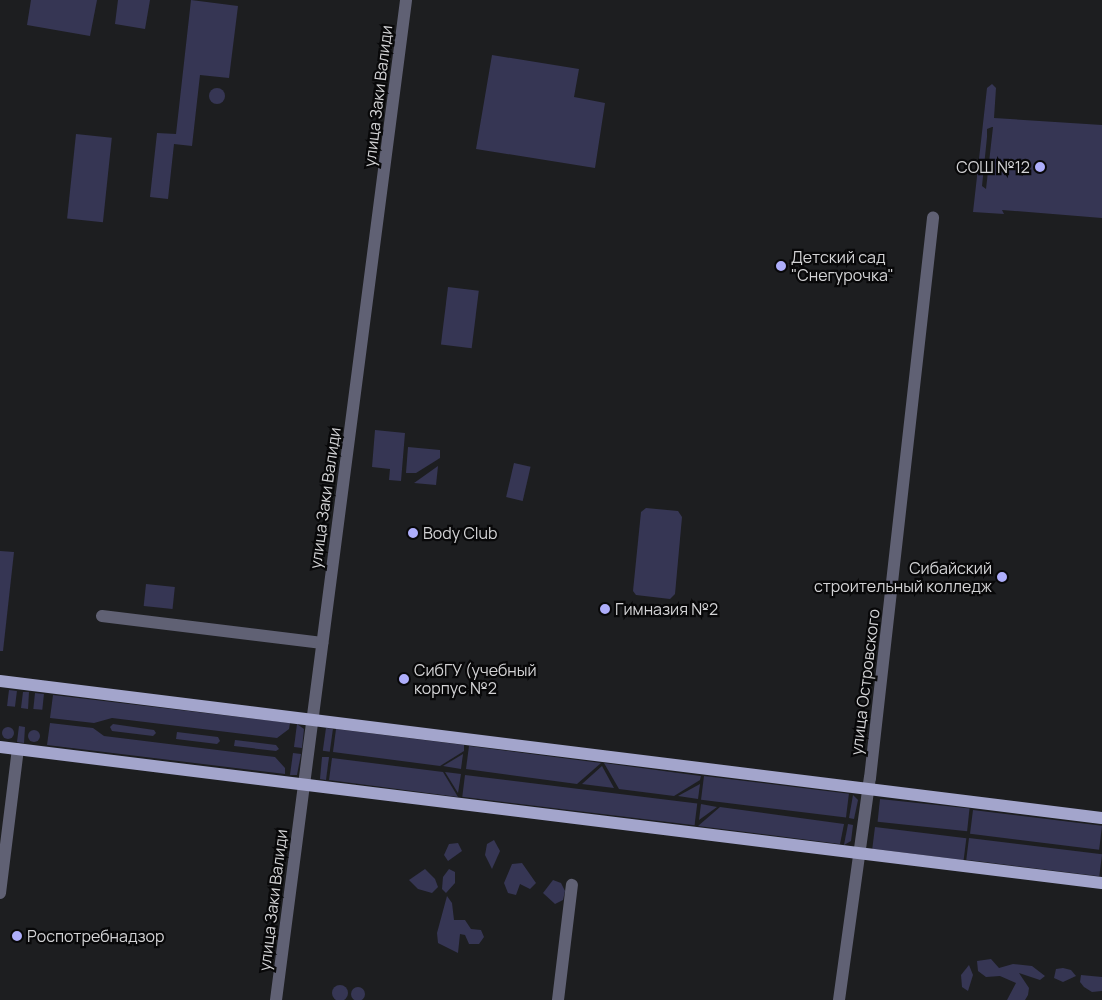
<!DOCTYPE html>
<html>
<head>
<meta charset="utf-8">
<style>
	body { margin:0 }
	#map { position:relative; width:1102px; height:1000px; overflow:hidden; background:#1d1e20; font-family:Manrope,sans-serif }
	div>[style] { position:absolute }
	.green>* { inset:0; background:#363654; transform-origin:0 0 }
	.round { border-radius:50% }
	.minor>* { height:12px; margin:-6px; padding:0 6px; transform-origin:6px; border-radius:6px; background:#606174 }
	.major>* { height:12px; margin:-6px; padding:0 6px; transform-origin:6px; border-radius:6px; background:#a3a5cc }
	.dots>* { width:14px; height:14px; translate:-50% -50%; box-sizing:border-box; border:2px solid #080809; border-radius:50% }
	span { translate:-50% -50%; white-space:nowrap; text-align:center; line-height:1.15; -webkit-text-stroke:4.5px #080809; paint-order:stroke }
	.street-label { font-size:16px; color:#d3d3d5 }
	.poi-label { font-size:16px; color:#d3d3d5 }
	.right { translate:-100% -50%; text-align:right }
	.left { translate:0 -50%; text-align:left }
</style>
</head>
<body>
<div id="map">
	<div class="green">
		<i style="clip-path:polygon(31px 0,97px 0,90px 36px,27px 25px)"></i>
		<i style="clip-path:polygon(118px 0,150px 0,145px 29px,115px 24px)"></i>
		<i style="clip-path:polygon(191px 0,238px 6px,229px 78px,200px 75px,192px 146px,174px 144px,168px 199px,150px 197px,157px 133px,176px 134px)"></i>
		<i style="clip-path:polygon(492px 55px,579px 69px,574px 97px,605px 103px,595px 168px,476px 149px)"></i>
		<i style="clip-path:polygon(evenodd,992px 84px,996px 88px,994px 118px,1102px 125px,1102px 218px,1002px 210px,1004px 214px,973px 212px,987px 88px,992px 84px,992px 127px,993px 127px,986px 189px,982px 186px,987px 137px,987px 129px,992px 127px)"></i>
		<i class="round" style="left:209px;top:88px;width:16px;height:16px"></i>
		<i style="left:76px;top:134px;width:36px;height:85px;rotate:6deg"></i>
		<i style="left:448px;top:287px;width:31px;height:58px;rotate:7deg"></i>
		<i style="clip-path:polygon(375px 430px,405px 433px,401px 481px,389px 480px,390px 469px,372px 467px)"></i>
		<i style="clip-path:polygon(408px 447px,440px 450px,440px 458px,416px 473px,406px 473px)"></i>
		<i style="left:514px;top:463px;width:17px;height:35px;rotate:13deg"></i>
		<i style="clip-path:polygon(438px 466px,436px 485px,414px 483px)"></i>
		<i style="clip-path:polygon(646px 508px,678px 511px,682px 517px,675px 594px,670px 599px,636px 595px,633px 591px,641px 512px)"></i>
		<i style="clip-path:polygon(0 551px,14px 552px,3px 651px,0 651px)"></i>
		<i style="left:146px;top:584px;width:29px;height:22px;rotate:6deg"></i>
		<i style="left:9px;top:690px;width:8px;height:16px;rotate:7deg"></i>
		<i style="clip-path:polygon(23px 692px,29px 692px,28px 709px,21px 708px)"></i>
		<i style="left:35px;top:693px;width:9px;height:16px;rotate:6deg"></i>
		<i style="clip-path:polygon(53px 695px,290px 723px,289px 729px,277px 738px,112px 718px,94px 723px,50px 718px)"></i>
		<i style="clip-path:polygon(50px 723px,93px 728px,104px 736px,275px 757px,285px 768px,285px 774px,47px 745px)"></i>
		<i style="clip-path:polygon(113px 724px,154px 730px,156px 733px,153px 736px,112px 731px,110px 727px)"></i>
		<i style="clip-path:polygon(297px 724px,304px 729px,302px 748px,294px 747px)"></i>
		<i style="clip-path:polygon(19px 726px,25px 727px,24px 743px,17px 742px)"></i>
		<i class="round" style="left:2px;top:727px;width:12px;height:12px"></i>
		<i style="left:326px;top:728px;width:7px;height:23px;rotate:8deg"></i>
		<i style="clip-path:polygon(336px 729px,464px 745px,464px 751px,440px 766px,333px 752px)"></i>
		<i class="round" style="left:28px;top:730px;width:12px;height:12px"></i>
		<i style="clip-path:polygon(177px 732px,218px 737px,220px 741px,217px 744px,176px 739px)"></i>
		<i style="clip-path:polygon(235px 740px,276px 745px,279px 749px,276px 751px,234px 746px)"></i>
		<i style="clip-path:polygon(469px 746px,601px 763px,577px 784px,466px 769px)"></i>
		<i style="clip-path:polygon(293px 753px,301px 754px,297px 775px,290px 775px)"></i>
		<i style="clip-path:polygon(463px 754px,461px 769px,443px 766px)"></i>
		<i style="clip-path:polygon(322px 757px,329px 757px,326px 780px,320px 779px)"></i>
		<i style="clip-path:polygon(332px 758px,443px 772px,458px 797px,329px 780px)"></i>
		<i style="clip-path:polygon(604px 763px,701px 776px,700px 780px,674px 796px,619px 789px)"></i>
		<i style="clip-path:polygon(602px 766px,614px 788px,582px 784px)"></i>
		<i style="clip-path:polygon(445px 772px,461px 774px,458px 793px)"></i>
		<i style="left:465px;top:775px;width:234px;height:22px;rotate:7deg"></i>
		<i style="left:704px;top:776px;width:146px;height:24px;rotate:7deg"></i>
		<i style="clip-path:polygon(700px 784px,698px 799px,678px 796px)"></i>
		<i style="clip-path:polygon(853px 795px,858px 800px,854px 819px,849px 818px)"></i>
		<i style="left:880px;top:799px;width:90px;height:23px;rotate:6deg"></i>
		<i style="clip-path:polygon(701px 804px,717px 807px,699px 820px)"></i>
		<i style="clip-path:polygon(720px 807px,844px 824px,840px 844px,698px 826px)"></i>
		<i style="left:973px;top:810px;width:130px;height:24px;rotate:7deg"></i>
		<i style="clip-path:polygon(848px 824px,853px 825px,851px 841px,844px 845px)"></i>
		<i style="left:875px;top:827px;width:92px;height:22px;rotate:7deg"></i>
		<i style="left:969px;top:838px;width:134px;height:22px;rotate:7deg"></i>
		<i style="clip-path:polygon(494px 840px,500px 851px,492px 869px,485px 855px,487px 844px)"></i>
		<i style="clip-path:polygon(458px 843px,462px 851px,448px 861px,444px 855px,449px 844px)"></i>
		<i style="clip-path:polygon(522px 863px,536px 883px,530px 889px,520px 884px,516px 895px,508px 893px,504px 883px,512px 864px)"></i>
		<i style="clip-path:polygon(425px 869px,435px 879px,438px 887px,432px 893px,418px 889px,409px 880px)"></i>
		<i style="clip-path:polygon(449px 869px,455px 872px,455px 883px,446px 893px,442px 889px,443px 877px)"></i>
		<i style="clip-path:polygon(553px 880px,561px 883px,565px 891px,563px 900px,555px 904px,543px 893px)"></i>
		<i style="clip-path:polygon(447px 896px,452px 903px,454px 920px,465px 920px,471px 929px,481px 930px,484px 937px,479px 944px,469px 944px,465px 935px,460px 934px,458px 953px,438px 943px,437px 933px)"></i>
		<i style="clip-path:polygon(991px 959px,999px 968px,1013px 964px,1032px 966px,1045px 976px,1040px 980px,1019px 973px,1029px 988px,1028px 995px,1025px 1000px,1007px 1000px,1016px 983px,1000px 976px,986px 977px,978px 971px,977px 961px)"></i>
		<i style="clip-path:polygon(969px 965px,973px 975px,968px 991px,962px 987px,961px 975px)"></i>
		<i style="clip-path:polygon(1063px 968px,1071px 970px,1076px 976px,1063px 982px,1054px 978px,1056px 969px)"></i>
		<i style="clip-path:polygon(1081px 975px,1102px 977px,1102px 991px,1092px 992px,1084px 987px,1080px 982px)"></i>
		<i class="round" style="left:332px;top:985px;width:16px;height:16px"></i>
		<i class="round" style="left:351px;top:987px;width:14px;height:14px"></i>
	</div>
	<div class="minor">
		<i style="left:102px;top:616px;width:222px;rotate:7deg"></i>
		<i style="left:0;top:893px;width:145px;rotate:-82.9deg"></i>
		<i style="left:276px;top:1000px;width:1008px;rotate:-82.59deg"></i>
		<i style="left:558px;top:1000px;width:116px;rotate:-83.1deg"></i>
		<i style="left:839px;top:1000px;width:224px;rotate:-82.1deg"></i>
		<i style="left:870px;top:778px;width:564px;rotate:-83.58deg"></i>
	</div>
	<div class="major">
		<i style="left:0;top:681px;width:1110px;rotate:7.09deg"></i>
		<i style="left:0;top:747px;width:1110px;rotate:7.04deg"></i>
	</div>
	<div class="dots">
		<i style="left:1040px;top:167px;background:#aeaefb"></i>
		<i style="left:781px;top:266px;background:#aeaefb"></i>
		<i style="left:413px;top:533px;background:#aeaefb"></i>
		<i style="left:1002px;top:577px;background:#aeaefb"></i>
		<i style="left:605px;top:609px;background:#aeaefb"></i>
		<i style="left:404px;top:679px;background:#aeaefb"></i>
		<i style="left:17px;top:936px;background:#aeaefb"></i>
	</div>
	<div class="street-label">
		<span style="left:378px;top:96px;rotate:-83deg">улица Заки Валиди</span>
		<span style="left:325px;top:498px;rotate:-82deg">улица Заки Валиди</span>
		<span style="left:865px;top:682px;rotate:-83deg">улица Островского</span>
		<span style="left:273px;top:900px;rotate:-83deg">улица Заки Валиди</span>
	</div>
	<div class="poi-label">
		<span class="right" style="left:1030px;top:167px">СОШ №12</span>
		<span class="left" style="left:791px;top:266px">Детский сад<br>"Снегурочка"</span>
		<span class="left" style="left:423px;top:533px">Body Club</span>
		<span class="right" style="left:992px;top:577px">Сибайский<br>строительный колледж</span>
		<span class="left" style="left:615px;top:609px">Гимназия №2</span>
		<span class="left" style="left:414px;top:679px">СибГУ (учебный<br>корпус №2</span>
		<span class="left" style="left:27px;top:936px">Роспотребнадзор</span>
	</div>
</div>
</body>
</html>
